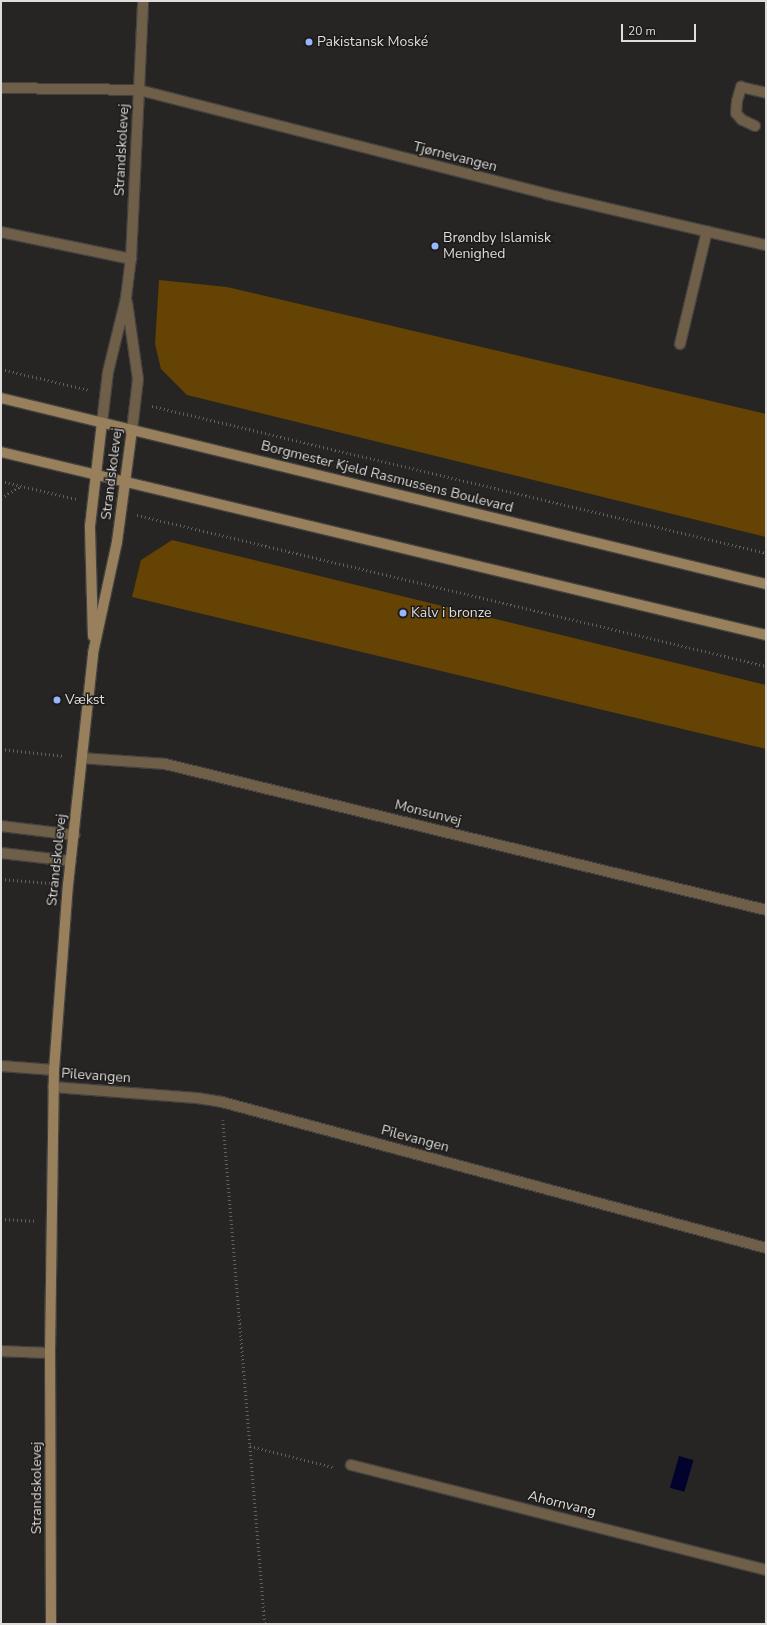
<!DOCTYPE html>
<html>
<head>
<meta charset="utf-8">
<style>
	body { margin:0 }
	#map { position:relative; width:767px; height:1625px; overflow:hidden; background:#262523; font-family:"Nunito Sans",sans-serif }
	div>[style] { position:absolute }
	.green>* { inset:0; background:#644304 }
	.water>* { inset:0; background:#01032d; transform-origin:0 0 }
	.path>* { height:2.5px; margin-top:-1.25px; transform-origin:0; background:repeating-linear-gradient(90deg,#636261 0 1px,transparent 0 4px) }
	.roads { filter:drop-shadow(1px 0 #434241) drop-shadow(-1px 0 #434241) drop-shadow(0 1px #434241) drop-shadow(0 -1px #434241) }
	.lane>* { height:10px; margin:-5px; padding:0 5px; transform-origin:5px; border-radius:5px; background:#6f5f49 }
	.street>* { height:10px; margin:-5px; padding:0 5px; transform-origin:5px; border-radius:5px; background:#6f5f49 }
	.secondary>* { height:10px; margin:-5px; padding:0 5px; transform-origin:5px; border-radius:5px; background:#98805d }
	.dots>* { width:11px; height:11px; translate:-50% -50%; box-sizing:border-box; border:2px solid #1d1b19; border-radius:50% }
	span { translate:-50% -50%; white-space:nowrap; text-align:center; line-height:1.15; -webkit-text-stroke:3px #1d1b19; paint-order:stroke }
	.poi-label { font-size:14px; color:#dedddc }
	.left { translate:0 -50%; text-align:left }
	.street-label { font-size:14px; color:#dedddc }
	.frame { position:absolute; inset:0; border:2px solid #dedddc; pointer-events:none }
	.scale { position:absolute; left:621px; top:24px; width:75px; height:18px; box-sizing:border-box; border:2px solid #dedddc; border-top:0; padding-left:5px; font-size:12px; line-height:14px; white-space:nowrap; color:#dedddc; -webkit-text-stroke:3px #1d1b19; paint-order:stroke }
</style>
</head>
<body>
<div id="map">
	<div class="green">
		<i style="clip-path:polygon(159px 280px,227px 287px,766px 414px,766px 537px,187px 395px,161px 369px,155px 344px)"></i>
		<i style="clip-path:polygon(172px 540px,766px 685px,766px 749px,132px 597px,141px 560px)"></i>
	</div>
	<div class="water">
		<i style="left:679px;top:1456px;width:15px;height:33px;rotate:16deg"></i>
	</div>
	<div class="path">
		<i style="left:1px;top:369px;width:90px;rotate:13.4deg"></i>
		<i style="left:152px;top:406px;width:631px;rotate:13.46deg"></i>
		<i style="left:1px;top:481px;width:77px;rotate:13.5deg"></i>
		<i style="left:1px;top:498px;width:23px;rotate:-31deg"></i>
		<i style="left:137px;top:515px;width:647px;rotate:13.5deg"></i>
		<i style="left:1px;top:749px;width:63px;rotate:6.3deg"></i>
		<i style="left:1px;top:879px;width:49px;rotate:4.7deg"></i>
		<i style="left:223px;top:1120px;width:506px;rotate:85.24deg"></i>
		<i style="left:1px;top:1219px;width:33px;rotate:3deg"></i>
		<i style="left:250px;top:1446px;width:86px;rotate:14.2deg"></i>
	</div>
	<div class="roads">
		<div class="lane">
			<i style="left:755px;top:126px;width:14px;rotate:-155deg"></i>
			<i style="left:742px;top:120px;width:9px;rotate:-131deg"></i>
			<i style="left:736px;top:113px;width:12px;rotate:-85deg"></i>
			<i style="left:737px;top:101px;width:15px;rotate:-74deg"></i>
			<i style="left:741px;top:87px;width:26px;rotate:13deg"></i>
			<i style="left:680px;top:344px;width:116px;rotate:-76.6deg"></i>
			<i style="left:1px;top:826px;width:74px;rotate:7deg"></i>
			<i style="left:1px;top:853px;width:70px;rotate:6.5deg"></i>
		</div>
		<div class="street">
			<i style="left:1px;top:88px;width:138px;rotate:0.8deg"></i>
			<i style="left:139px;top:90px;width:420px;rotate:14.3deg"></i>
			<i style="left:546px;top:194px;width:226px;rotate:13.1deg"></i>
			<i style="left:1px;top:232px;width:133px;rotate:11.7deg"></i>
			<i style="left:127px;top:302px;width:78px;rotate:81.9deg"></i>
			<i style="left:138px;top:379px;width:51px;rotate:96.7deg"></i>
			<i style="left:102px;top:423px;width:51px;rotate:-83.3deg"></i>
			<i style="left:108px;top:372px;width:76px;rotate:-76.3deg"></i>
			<i style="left:126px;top:298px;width:39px;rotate:-83deg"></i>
			<i style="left:131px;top:259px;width:258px;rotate:-87.3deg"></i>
			<i style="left:82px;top:758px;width:83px;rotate:4.1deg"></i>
			<i style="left:165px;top:764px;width:618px;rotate:13.65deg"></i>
			<i style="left:1px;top:1066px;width:53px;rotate:4.3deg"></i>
			<i style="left:53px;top:1087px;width:144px;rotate:4.4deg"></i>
			<i style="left:197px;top:1098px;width:25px;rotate:9deg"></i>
			<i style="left:222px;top:1102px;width:563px;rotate:15.02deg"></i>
			<i style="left:1px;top:1351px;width:49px;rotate:2.3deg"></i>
			<i style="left:351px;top:1465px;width:428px;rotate:14.2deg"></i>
		</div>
		<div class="secondary">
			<i style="left:1px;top:398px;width:787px;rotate:13.67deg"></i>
			<i style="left:1px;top:452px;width:787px;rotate:13.45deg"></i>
			<i style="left:93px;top:636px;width:110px;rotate:-91.6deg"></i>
			<i style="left:90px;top:526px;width:104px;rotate:-83.4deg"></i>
			<i style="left:51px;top:1624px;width:271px;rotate:-90.2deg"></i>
			<i style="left:50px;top:1353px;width:283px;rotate:-89.2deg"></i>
			<i style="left:54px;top:1070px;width:186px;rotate:-85.7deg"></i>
			<i style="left:68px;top:885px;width:233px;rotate:-83.8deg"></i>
			<i style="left:93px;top:653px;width:114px;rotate:-77.8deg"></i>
			<i style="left:117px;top:542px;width:113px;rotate:-82.4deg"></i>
		</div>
	</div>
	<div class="dots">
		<i style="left:309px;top:42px;background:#96b6fd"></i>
		<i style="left:435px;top:246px;background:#96b6fd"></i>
		<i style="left:403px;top:613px;background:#96b6fd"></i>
		<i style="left:57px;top:700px;background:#96b6fd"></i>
	</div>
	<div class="poi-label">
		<span class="left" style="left:317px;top:42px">Pakistansk Moské</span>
		<span class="left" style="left:443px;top:246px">Brøndby Islamisk<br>Menighed</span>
		<span class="left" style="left:411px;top:613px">Kalv i bronze</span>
		<span class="left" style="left:65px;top:700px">Vækst</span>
	</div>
	<div class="street-label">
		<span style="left:122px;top:150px;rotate:-87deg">Strandskolevej</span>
		<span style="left:455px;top:157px;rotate:14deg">Tjørnevangen</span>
		<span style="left:112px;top:474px;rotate:-83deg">Strandskolevej</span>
		<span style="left:387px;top:477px;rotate:14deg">Borgmester Kjeld Rasmussens Boulevard</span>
		<span style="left:428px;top:813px;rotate:14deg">Monsunvej</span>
		<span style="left:57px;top:860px;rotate:-84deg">Strandskolevej</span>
		<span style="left:96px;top:1076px;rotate:4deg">Pilevangen</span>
		<span style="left:415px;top:1139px;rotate:15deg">Pilevangen</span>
		<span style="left:37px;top:1488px;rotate:-90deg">Strandskolevej</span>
		<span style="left:562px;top:1504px;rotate:14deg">Ahornvang</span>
	</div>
	<div class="frame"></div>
	<div class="scale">20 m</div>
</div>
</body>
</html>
